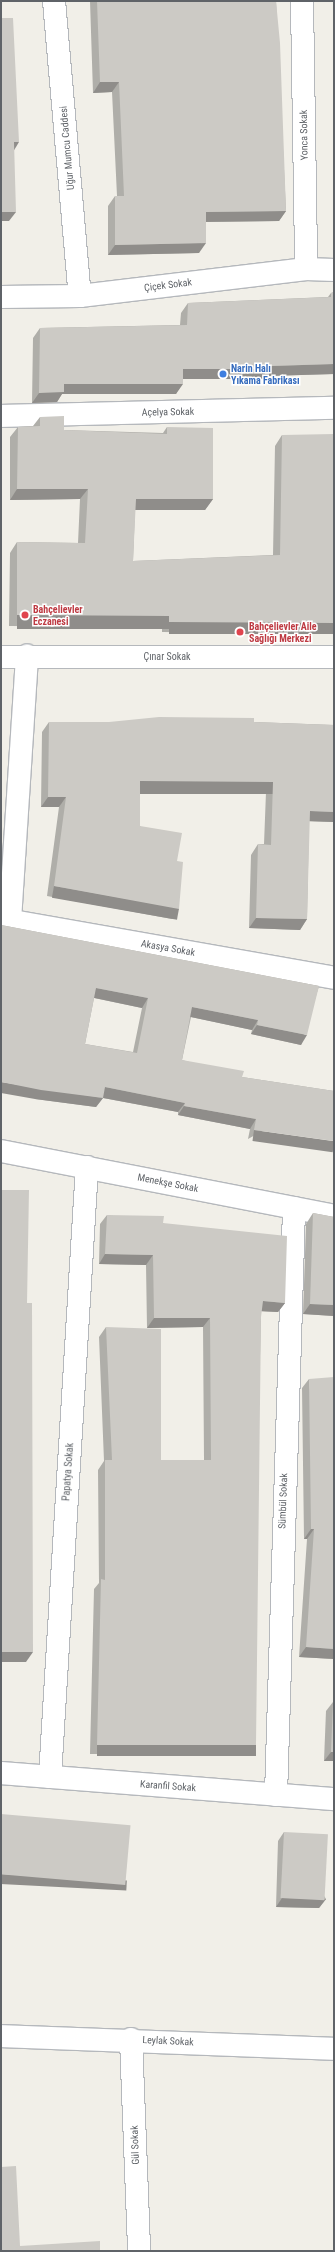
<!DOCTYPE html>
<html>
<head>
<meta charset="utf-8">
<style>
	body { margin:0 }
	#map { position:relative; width:335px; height:2252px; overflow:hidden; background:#f1efe8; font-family:"Roboto Condensed",sans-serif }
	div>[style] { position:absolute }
	.roads { filter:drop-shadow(1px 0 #b5b8bc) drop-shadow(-1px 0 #b5b8bc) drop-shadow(0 1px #b5b8bc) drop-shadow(0 -1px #b5b8bc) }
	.minor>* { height:22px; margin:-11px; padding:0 11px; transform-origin:11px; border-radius:11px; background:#fff }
	.wall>* { inset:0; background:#afaea9 }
	.shaded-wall>* { inset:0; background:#8f8d8a; transform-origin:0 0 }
	.building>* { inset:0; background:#cccac5; transform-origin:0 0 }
	.dots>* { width:11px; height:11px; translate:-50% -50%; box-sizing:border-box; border:2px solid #fff; border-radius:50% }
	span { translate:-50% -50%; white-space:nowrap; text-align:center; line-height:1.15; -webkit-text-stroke:3px #fff; paint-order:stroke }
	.street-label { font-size:10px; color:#5f6368 }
	.shop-label { font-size:10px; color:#366cbe; font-weight:700 }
	.left { translate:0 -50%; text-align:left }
	.health-label { font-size:10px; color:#be3a42; font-weight:700 }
	.frame { position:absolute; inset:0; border:2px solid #5f6368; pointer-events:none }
</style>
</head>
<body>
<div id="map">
	<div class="roads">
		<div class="minor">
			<i style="left:54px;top:1px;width:296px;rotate:85deg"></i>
			<i style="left:302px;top:1px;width:268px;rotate:89.1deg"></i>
			<i style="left:1px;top:297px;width:79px;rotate:-0.7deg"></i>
			<i style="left:80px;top:296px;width:228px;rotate:-6.8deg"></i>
			<i style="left:306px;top:269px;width:28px;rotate:2deg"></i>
			<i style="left:1px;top:416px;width:333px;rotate:-1.4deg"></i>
			<i style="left:1px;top:657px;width:333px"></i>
			<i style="left:1px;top:919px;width:338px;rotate:10deg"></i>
			<i style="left:10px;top:920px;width:265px;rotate:-86.3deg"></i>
			<i style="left:1px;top:1151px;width:339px;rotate:11deg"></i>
			<i style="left:1px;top:1773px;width:334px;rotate:4.5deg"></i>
			<i style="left:50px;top:1777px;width:611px;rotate:-86.53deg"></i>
			<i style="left:276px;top:1795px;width:587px;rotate:-88.24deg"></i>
			<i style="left:1px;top:2036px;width:333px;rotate:2.2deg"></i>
			<i style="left:131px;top:2039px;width:212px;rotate:87.8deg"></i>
		</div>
	</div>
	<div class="wall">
		<i style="clip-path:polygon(90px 1px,276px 1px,286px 211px,279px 221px,206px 222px,199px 253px,108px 255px,108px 206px,115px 196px,117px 196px,112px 92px,93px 93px)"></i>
		<i style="clip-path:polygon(334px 292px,334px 374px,266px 376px,263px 379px,183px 379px,176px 394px,62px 394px,57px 402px,32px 403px,33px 338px,40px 328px,180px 325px,181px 313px,188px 303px,328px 297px,331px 293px)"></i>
		<i style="clip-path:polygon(40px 417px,64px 430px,163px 433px,167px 427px,213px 499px,205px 510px,135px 510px,133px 561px,273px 555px,275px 446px,282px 435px,334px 634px,162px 632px,162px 627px,9px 626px,10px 553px,17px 542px,78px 543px,80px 499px,10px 500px,10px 437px,18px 427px,33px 426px)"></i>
		<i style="clip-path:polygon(49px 722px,254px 722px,334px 725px,334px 822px,309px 821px,307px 919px,300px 930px,249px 928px,251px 855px,258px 844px,264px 844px,266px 792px,140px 791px,140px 826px,177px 861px,179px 909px,172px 919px,47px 896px,59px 807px,41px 807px,42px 732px)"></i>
		<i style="clip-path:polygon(evenodd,1px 925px,319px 986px,301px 1045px,251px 1034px,252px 1030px,191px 1017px,182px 1060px,242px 1077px,334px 1091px,248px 1139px,250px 1129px,178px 1115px,178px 1112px,103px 1098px,96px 1107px,35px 1099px,1px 925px,94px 998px,142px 1008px,133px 1052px,85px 1044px,94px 998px)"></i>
		<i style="clip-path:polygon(313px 1213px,334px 1217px,334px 1316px,303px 1314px,306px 1224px)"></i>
		<i style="clip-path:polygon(107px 1215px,163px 1223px,285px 1303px,278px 1312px,261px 1311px,261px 1317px,250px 1754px,90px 1754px,94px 1589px,99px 1583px,98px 1470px,104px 1461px,99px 1337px,106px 1327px,161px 1460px,204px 1460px,203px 1327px,147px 1328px,146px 1265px,99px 1264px,100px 1224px)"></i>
		<i style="clip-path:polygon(309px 1379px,334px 1659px,299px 1657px,307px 1539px,304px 1539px,302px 1388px)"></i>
		<i style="clip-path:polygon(333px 1702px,334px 1761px,324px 1761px,326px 1711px)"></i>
		<i style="clip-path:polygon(284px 1832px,326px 1899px,319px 1908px,276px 1907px,278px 1841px)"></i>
	</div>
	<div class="shaded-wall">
		<i style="clip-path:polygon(100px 82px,119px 82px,112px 92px,93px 93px)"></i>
		<i style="clip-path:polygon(14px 142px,19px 142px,13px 152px)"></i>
		<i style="clip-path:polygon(286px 211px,279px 221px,198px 222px,206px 212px)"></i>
		<i style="clip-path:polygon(1px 212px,16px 212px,9px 221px,1px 221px)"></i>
		<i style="clip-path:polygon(206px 243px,199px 253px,108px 255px,115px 245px)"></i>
		<i style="clip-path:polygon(334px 364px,334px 374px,266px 376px,263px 379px,176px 379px,183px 369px)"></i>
		<i style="clip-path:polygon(64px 384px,183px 384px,176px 394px,62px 394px,57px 402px,32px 403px,39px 393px)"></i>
		<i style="clip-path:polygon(17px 489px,88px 489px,80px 499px,10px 500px)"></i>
		<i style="clip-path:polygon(136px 499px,213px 499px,205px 510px,128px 510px)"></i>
		<i style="left:17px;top:615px;width:152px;height:14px"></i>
		<i style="left:169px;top:622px;width:165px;height:12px"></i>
		<i style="left:140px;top:781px;width:133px;height:13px"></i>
		<i style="clip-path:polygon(48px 797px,66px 797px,59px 807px,41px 807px)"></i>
		<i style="clip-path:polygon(310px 811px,334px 812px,334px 822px,302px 821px)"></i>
		<i style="left:54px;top:886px;width:127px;height:12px;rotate:10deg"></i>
		<i style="clip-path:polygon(256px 918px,307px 919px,300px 930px,249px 928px)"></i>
		<i style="clip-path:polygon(96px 988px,148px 998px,142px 1008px,90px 997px)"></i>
		<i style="clip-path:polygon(192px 1007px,258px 1020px,252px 1030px,186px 1016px)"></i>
		<i style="clip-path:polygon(257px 1025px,307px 1035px,301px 1045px,251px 1034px)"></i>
		<i style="clip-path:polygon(1px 1082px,103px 1098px,96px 1107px,35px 1099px,1px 1093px)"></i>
		<i style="clip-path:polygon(105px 1087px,185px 1103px,178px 1112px,98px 1097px)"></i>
		<i style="clip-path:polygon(184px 1106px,256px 1119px,250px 1129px,178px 1115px)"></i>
		<i style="left:254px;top:1130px;width:81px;height:11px;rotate:8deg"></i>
		<i style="clip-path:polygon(105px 1254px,153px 1255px,146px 1265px,99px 1264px)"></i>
		<i style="clip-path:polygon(263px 1301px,285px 1303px,278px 1312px,256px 1311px)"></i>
		<i style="clip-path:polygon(310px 1304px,334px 1305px,334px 1316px,303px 1314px)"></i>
		<i style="clip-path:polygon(154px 1318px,210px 1318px,203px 1327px,147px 1328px)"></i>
		<i style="clip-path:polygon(311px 1529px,314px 1529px,307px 1539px,304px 1539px)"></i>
		<i style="clip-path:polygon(306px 1647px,334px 1649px,334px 1659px,299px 1657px)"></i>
		<i style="clip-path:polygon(1px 1652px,33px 1652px,26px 1662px,1px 1662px)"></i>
		<i style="left:97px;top:1745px;width:159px;height:11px"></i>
		<i style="clip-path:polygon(331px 1752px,334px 1752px,334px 1761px,324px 1761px)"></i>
		<i style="left:1px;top:1874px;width:126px;height:10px;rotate:3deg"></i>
		<i style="clip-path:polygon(282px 1898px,326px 1899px,319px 1908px,276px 1907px)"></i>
	</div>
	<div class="building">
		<i style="clip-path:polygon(97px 1px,276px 1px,280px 43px,286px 211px,206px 212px,206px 243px,115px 245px,115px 196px,124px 196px,119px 82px,100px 82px)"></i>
		<i style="clip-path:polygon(1px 18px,13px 18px,19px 142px,14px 142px,16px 212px,1px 212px)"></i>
		<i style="clip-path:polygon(334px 292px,334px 364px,270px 366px,270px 369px,183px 369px,183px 384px,64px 384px,64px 392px,39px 393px,40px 328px,187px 325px,188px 303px,331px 297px,331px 293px)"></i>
		<i style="clip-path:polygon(64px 416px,64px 430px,167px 434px,167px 427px,213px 428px,213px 499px,136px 499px,133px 561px,280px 555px,282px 435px,334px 434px,334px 623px,169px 622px,169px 616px,17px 615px,17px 542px,85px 543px,88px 489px,17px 489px,18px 427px,40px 426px,40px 417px)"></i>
		<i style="clip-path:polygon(159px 717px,254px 718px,254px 722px,334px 725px,334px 812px,310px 811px,307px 919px,256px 918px,258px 844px,271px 845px,273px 782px,140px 781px,140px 826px,182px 833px,177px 861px,183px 862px,179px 909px,54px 886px,66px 797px,48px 797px,49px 722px,109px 722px)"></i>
		<i style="clip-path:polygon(evenodd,1px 925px,319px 986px,307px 1035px,257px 1025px,258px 1020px,192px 1007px,182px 1060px,244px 1071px,242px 1077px,334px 1091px,334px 1141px,254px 1130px,256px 1119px,184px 1106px,185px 1103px,105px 1087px,103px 1098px,41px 1090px,1px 1082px,1px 925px,96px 988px,148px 998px,137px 1053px,85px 1044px,96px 988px)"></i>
		<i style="clip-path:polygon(1px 1190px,29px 1190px,27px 1303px,32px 1303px,33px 1652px,1px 1652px)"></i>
		<i style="clip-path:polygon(313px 1213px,334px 1217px,334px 1305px,310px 1304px)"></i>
		<i style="clip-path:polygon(107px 1215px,164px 1216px,163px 1223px,287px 1236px,285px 1303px,263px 1301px,261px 1317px,256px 1745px,97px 1745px,101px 1579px,105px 1580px,105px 1460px,112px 1460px,106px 1327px,161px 1329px,161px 1460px,211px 1460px,210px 1318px,154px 1318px,153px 1255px,105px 1254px)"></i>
		<i style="clip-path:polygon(334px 1377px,334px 1649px,306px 1647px,314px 1529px,311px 1529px,309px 1379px)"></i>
		<i style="clip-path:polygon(333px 1702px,334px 1702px,334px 1752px,331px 1752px)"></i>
		<i style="left:1px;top:1814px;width:130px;height:60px;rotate:5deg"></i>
		<i style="left:284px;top:1832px;width:44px;height:66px;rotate:3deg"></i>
		<i style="clip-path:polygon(16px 2166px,20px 2246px,100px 2241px,100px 2251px,1px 2251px,1px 2167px)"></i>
	</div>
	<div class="dots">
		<i style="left:223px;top:374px;background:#3f7fe0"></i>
		<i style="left:25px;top:615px;background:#e0444e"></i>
		<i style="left:240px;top:632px;background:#e0444e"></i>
	</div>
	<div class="street-label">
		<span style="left:304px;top:135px;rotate:-91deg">Yonca Sokak</span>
		<span style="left:67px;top:148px;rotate:-95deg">Uğur Mumcu Caddesi</span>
		<span style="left:168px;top:285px;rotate:-7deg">Çiçek Sokak</span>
		<span style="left:168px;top:412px;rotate:-1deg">Açelya Sokak</span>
		<span style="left:167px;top:657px">Çınar Sokak</span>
		<span style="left:168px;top:948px;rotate:10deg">Akasya Sokak</span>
		<span style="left:168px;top:1183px;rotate:11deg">Menekşe Sokak</span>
		<span style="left:68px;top:1472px;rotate:-86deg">Papatya Sokak</span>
		<span style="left:283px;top:1501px;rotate:-88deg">Sümbül Sokak</span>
		<span style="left:168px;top:1786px;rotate:4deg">Karanfil Sokak</span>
		<span style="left:168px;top:2041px;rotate:3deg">Leylak Sokak</span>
		<span style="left:135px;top:2145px;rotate:-92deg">Gül Sokak</span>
	</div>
	<div class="shop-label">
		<span class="left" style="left:231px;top:374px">Narin Halı<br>Yıkama Fabrikası</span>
	</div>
	<div class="health-label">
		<span class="left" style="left:33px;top:615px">Bahçelievler<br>Eczanesi</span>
		<span class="left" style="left:249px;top:632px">Bahçelievler Aile<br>Sağlığı Merkezi</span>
	</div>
	<div class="frame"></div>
</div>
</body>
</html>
